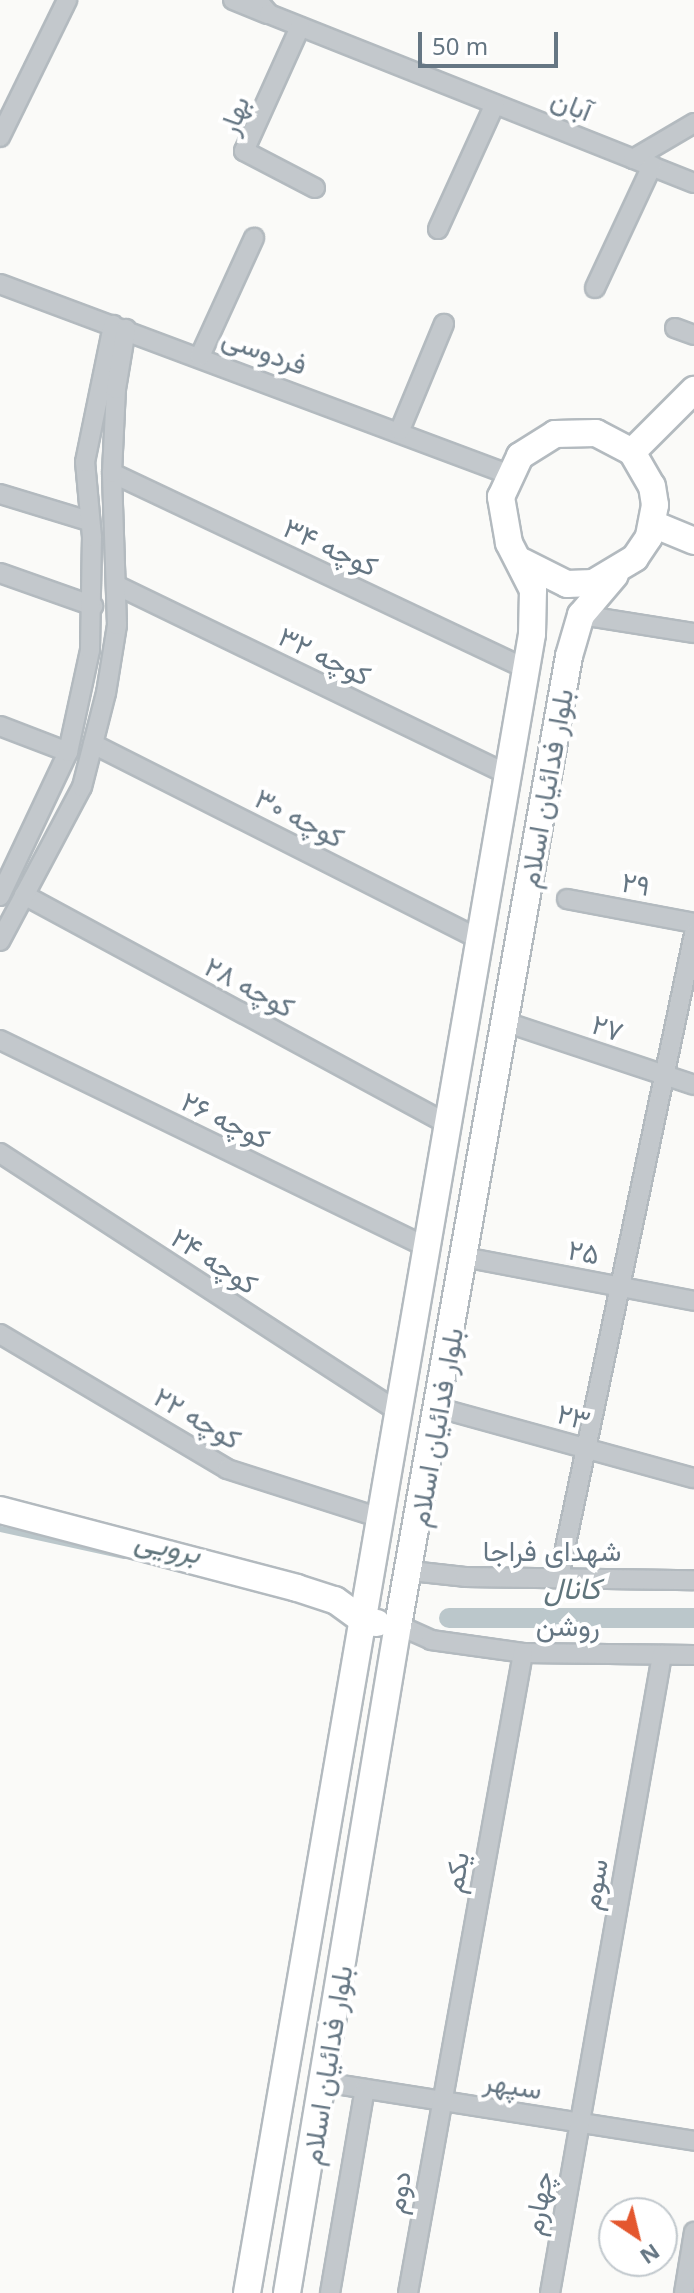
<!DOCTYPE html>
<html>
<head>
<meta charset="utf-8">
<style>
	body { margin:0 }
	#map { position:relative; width:694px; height:2293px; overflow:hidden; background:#fafaf8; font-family:"Noto Sans",Vazirmatn,sans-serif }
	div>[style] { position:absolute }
	.stream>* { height:6px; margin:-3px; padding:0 3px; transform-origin:3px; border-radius:3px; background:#bbc7cb }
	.canal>* { height:20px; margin:-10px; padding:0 10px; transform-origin:10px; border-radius:10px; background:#bbc7cb }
	.roads { filter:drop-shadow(2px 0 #b3babf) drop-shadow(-2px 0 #b3babf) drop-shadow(0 2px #b3babf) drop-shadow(0 -2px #b3babf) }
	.street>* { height:18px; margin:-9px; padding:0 9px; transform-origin:9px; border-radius:9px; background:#c3c8cc }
	.secondary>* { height:26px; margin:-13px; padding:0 13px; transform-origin:13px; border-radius:13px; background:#fff }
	span { translate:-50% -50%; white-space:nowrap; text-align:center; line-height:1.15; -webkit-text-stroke:8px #fff; paint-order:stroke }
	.street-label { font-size:28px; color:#657683 }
	.water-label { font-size:30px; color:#60757c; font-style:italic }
	.north { position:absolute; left:598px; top:2197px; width:80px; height:80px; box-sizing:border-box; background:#fff; border:2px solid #c1c8cd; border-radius:50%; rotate:145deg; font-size:22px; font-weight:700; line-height:32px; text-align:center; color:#657683 }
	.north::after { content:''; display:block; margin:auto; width:28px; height:36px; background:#e4572e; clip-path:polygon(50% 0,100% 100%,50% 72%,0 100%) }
	.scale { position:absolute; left:418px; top:32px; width:140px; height:36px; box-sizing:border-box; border:4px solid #657683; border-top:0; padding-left:10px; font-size:24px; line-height:28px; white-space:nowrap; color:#657683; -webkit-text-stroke:6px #fff; paint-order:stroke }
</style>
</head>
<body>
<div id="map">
	<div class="stream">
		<i style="left:0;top:1529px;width:127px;rotate:12.3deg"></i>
	</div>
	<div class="canal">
		<i style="left:449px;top:1618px;width:245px"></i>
	</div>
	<div class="roads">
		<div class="street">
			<i style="left:233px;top:0;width:37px;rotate:22deg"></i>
			<i style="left:257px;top:0;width:18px;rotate:49deg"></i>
			<i style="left:269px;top:14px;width:457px;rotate:21.7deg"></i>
			<i style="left:300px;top:27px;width:136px;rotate:114.3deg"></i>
			<i style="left:244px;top:151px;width:80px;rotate:27.5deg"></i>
			<i style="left:0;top:137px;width:153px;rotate:-63.9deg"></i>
			<i style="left:633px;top:159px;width:71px;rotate:-30.5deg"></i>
			<i style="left:438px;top:229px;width:137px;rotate:-65.5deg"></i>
			<i style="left:0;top:284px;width:542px;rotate:20.51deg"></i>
			<i style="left:595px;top:288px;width:135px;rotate:-65deg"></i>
			<i style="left:675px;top:328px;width:20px;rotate:20deg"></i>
			<i style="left:200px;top:356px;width:130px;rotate:-65.4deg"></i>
			<i style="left:400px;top:430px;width:115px;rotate:-67.5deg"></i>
			<i style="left:112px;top:473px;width:458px;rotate:25.3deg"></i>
			<i style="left:0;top:494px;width:93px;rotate:16.9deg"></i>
			<i style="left:0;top:573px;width:99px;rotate:19.5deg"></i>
			<i style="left:116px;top:585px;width:437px;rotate:25.8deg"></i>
			<i style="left:581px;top:615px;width:114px;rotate:9.1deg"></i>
			<i style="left:0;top:726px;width:73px;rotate:20.9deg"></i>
			<i style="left:93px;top:744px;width:435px;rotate:26.8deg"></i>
			<i style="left:24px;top:895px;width:483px;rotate:28.4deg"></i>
			<i style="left:0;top:896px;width:159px;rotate:-64.7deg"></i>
			<i style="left:68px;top:752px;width:104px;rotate:-77.8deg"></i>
			<i style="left:90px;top:650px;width:113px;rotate:-89deg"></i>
			<i style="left:92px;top:537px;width:75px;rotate:-95.3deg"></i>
			<i style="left:85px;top:462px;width:140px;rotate:-78.4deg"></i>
			<i style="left:567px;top:899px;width:129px;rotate:10.7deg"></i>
			<i style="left:0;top:941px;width:174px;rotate:-62deg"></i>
			<i style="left:82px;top:787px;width:97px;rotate:-75.7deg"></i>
			<i style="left:106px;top:693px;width:69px;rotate:-80.8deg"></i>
			<i style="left:117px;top:625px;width:152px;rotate:-91.9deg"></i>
			<i style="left:112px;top:473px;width:84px;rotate:-87.3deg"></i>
			<i style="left:116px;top:389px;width:61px;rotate:-80.5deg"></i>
			<i style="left:505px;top:1022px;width:199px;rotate:18.4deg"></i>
			<i style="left:0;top:1040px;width:476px;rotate:25.9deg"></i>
			<i style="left:0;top:1153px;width:477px;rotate:33deg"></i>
			<i style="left:464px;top:1257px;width:234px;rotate:10.8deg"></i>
			<i style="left:0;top:1334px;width:264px;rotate:30.7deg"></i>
			<i style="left:227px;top:1469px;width:162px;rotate:17.7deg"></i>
			<i style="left:439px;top:1408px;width:264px;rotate:15.4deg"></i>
			<i style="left:411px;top:1571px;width:54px;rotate:6.3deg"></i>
			<i style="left:465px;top:1577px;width:229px;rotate:0.8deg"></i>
			<i style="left:559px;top:1577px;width:657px;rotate:-78.14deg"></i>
			<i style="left:398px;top:1625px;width:36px;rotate:24deg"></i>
			<i style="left:431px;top:1640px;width:93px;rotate:8deg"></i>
			<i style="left:523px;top:1653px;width:171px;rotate:0.7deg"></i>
			<i style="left:323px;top:2082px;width:376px;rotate:9deg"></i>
			<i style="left:330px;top:2293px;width:207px;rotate:-80.3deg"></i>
			<i style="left:408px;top:2293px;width:650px;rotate:-79.81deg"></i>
			<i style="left:550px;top:2293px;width:648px;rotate:-80.04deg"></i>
			<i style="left:684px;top:2293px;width:62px;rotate:-80.7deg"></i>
		</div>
		<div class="secondary">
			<i style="left:632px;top:452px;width:88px;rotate:-45deg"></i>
			<i style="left:653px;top:524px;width:44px;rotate:22.5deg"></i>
			<i style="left:0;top:1510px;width:307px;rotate:14.7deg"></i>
			<i style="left:297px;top:1588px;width:40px;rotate:18deg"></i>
			<i style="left:335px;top:1600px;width:37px;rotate:36deg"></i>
			<i style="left:365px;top:1622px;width:12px;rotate:5deg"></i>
			<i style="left:247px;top:2293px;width:1683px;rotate:-80.25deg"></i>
			<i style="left:532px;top:634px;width:44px;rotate:-88.7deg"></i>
			<i style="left:533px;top:590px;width:53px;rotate:-117.1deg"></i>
			<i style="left:509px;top:543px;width:47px;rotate:-99.9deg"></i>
			<i style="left:501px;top:497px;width:45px;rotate:-65.1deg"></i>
			<i style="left:520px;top:456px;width:41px;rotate:-32.2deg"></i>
			<i style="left:555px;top:434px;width:41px;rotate:-1.4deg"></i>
			<i style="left:596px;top:433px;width:41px;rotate:27.8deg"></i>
			<i style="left:632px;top:452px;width:39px;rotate:60deg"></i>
			<i style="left:652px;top:486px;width:19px;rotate:81deg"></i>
			<i style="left:655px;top:505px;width:33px;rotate:101deg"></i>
			<i style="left:649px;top:537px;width:25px;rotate:124deg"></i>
			<i style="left:635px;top:558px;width:49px;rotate:149.2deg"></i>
			<i style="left:593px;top:583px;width:26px;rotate:178deg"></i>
			<i style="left:567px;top:584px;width:49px;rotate:-153.4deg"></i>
			<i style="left:287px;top:2293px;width:677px;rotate:-80.57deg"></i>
			<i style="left:398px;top:1625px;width:984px;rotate:-79.99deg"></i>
			<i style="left:569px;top:656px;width:43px;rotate:-73.7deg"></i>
			<i style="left:581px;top:615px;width:52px;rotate:-49.6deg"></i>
		</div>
	</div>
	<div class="street-label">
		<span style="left:572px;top:104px;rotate:22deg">آبان</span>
		<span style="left:233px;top:115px;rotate:-70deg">بهار</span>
		<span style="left:265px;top:350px;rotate:20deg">فردوسی</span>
		<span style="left:331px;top:546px;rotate:25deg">کوچه ۳۴</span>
		<span style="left:325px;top:655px;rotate:26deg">کوچه ۳۲</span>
		<span style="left:545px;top:788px;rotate:-80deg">بلوار فدائیان اسلام</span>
		<span style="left:300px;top:817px;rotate:27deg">کوچه ۳۰</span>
		<span style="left:636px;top:883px;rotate:10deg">۲۹</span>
		<span style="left:250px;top:986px;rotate:28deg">کوچه ۲۸</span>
		<span style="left:608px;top:1027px;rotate:18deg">۲۷</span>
		<span style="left:226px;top:1119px;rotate:26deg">کوچه ۲۶</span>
		<span style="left:584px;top:1251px;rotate:11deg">۲۵</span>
		<span style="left:215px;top:1260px;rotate:33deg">کوچه ۲۴</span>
		<span style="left:574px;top:1416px;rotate:15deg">۲۳</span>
		<span style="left:198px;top:1417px;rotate:30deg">کوچه ۲۲</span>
		<span style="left:435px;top:1427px;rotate:-80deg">بلوار فدائیان اسلام</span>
		<span style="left:552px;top:1550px">شهدای فراجا</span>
		<span style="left:568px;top:1625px;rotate:1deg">روشن</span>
		<span style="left:455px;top:1872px;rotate:-80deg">یکم</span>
		<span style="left:593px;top:1884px;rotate:-80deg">سوم</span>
		<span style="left:326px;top:2065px;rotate:-81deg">بلوار فدائیان اسلام</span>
		<span style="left:513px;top:2084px;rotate:9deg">سپهر</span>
		<span style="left:397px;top:2192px;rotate:-80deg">دوم</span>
		<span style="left:537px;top:2203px;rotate:-80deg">چهارم</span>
	</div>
	<div class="water-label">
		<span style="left:168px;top:1546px;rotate:13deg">برویی</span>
		<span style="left:572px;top:1588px">کانال</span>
	</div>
	<div class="north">N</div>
	<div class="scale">50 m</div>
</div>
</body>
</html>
